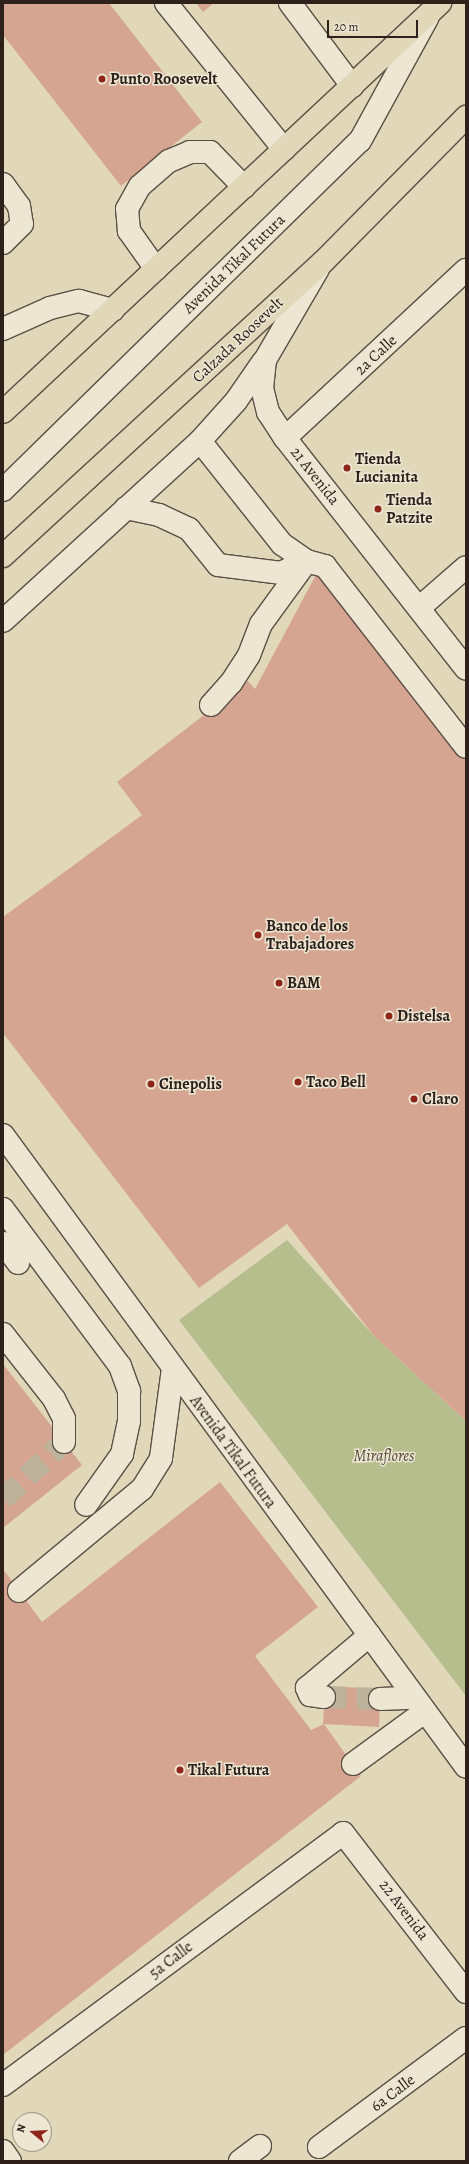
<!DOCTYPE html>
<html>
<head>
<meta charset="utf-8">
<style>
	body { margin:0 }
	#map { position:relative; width:469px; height:2164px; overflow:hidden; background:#e1d8ba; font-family:Alegreya,serif }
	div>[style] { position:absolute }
	.green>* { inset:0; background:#b7be8d }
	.building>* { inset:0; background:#d6a592; transform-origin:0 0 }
	.minor-tunnel>* { height:22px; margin-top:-11px; transform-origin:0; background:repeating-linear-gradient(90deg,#bdb39a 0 22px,transparent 0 33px) }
	.roads { filter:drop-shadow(1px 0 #5b4f44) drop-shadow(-1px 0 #5b4f44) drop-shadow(0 1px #5b4f44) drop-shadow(0 -1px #5b4f44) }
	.minor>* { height:22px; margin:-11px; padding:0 11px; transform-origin:11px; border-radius:11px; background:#ece6d2 }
	.highway>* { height:22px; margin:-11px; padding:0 11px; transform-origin:11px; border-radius:11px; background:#e1d8ba }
	.dots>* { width:11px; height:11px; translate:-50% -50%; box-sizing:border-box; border:2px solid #ece6d2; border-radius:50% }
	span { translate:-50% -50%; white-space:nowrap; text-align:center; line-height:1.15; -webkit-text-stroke:3px #ece6d2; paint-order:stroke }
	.poi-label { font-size:16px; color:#2e211c; font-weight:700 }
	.left { translate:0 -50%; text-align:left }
	.street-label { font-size:16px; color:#2e211c }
	.park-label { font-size:16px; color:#504838; font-style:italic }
	.frame { position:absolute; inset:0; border:4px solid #2e211c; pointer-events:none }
	.north { position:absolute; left:12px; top:2112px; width:40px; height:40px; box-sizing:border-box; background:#ece6d2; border:1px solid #a09789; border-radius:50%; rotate:288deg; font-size:11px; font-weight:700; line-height:16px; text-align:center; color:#2e211c }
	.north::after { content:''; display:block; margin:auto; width:14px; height:18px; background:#8f2418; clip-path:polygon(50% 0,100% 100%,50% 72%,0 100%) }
	.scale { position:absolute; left:327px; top:20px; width:91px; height:18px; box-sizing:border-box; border:2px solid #2e211c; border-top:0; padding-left:5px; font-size:12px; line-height:14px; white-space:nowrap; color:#2e211c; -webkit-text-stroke:3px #ece6d2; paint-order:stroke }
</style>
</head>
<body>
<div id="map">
	<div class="green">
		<i style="clip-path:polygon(287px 1240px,374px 1336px,466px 1421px,466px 1696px,179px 1320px)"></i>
	</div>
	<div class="building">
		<i style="clip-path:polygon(3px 3px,109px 3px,202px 122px,121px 186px,3px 35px)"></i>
		<i style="clip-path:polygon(196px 3px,214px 3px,203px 12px)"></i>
		<i style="clip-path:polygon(319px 569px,466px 761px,466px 1421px,374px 1336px,287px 1224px,199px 1288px,3px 1033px,3px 917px,142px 815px,117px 782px,248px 681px,255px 689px)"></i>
		<i style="clip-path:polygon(3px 1364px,82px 1465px,3px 1528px)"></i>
		<i style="clip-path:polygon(220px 1482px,318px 1607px,255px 1656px,311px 1730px,324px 1724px,361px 1776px,3px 2055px,3px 1569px,42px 1622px)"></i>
		<i style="left:325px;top:1686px;width:56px;height:38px;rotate:3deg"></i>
	</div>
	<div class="minor-tunnel">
		<i style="left:3px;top:1499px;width:83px;rotate:-43.1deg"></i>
		<i style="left:324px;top:1697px;width:56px;rotate:2deg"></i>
	</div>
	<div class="roads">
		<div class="minor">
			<i style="left:166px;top:3px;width:188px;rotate:51.1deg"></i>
			<i style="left:290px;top:3px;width:104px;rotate:53.2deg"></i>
			<i style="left:3px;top:184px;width:27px;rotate:54deg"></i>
			<i style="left:19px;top:206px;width:18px;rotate:81deg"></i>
			<i style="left:22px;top:224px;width:27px;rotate:135deg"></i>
			<i style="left:156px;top:269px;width:47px;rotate:-125.4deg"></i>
			<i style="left:129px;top:231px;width:22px;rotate:-95deg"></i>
			<i style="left:127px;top:209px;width:26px;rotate:-61deg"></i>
			<i style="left:140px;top:186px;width:38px;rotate:-41deg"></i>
			<i style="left:169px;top:161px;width:23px;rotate:-23deg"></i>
			<i style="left:190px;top:152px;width:20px"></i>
			<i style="left:210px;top:152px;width:49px;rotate:45.8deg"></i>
			<i style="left:318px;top:269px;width:105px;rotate:120.2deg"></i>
			<i style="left:265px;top:360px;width:28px;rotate:96deg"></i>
			<i style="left:262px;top:388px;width:25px;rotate:76deg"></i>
			<i style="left:268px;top:412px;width:31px;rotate:57deg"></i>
			<i style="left:285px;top:438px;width:293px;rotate:51.9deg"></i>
			<i style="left:3px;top:329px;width:51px;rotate:-24.1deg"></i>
			<i style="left:50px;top:308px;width:30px;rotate:-14deg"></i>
			<i style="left:79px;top:301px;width:35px;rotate:15deg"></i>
			<i style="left:285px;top:438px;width:247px;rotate:-42.9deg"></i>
			<i style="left:200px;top:441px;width:132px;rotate:51.5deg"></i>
			<i style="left:282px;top:544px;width:29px;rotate:35deg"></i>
			<i style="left:3px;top:490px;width:499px;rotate:-44.4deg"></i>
			<i style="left:360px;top:141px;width:141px;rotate:-61.3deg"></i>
			<i style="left:126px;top:508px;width:34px;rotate:12deg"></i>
			<i style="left:159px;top:515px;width:33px;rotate:25deg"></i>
			<i style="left:189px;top:529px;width:46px;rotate:51.1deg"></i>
			<i style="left:218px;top:565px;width:64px;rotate:7.2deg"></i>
			<i style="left:281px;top:573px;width:28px;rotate:-26deg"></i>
			<i style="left:306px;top:561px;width:20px;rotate:15deg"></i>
			<i style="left:325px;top:566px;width:229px;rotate:52.1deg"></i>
			<i style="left:419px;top:608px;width:62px;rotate:-41.1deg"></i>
			<i style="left:3px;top:621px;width:267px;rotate:-42.4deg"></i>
			<i style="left:200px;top:441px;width:54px;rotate:-48deg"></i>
			<i style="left:236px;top:401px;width:47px;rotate:-55.3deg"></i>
			<i style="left:211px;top:705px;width:30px;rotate:-48deg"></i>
			<i style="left:231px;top:683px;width:33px;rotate:-57deg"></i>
			<i style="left:249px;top:655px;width:33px;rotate:-69deg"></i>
			<i style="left:261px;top:624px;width:77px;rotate:-54deg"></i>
			<i style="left:3px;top:1135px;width:783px;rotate:53.77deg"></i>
			<i style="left:3px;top:1209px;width:196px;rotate:53.3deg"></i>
			<i style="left:120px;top:1366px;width:27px;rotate:70deg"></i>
			<i style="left:129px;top:1391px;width:30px;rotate:90deg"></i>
			<i style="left:129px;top:1421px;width:34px;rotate:102deg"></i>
			<i style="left:122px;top:1454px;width:62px;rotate:125.2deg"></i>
			<i style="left:3px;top:1243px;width:25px;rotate:53deg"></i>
			<i style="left:3px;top:1334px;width:83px;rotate:51.9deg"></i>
			<i style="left:54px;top:1399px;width:22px;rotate:63deg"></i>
			<i style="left:64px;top:1419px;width:23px;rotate:90deg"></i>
			<i style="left:19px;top:1591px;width:160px;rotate:-39.7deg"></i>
			<i style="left:142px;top:1489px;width:36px;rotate:-58deg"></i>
			<i style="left:161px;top:1458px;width:91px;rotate:-82.4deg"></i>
			<i style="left:324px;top:1697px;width:14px;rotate:-172deg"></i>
			<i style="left:310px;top:1695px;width:8px;rotate:-113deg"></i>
			<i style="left:307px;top:1688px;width:82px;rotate:-40.1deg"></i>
			<i style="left:380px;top:1699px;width:33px;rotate:-2deg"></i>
			<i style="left:353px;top:1764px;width:87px;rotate:-36.1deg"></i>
			<i style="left:3px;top:2085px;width:423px;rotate:-36.5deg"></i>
			<i style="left:343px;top:1833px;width:201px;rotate:52.3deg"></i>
			<i style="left:319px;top:2147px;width:183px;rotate:-36.6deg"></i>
			<i style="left:3px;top:2151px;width:12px;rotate:55deg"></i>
			<i style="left:240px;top:2161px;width:25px;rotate:-37deg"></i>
		</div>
		<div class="highway">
			<i style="left:3px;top:412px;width:599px;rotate:-43.1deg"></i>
			<i style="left:3px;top:556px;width:435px;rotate:-42.6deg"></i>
			<i style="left:323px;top:262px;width:204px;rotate:-45.4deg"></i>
		</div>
	</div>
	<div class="dots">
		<i style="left:102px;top:79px;background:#8f2418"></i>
		<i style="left:347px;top:468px;background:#8f2418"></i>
		<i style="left:378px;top:509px;background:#8f2418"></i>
		<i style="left:258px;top:935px;background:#8f2418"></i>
		<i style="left:279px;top:983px;background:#8f2418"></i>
		<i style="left:389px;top:1016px;background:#8f2418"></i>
		<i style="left:298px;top:1082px;background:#8f2418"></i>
		<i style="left:151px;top:1084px;background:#8f2418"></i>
		<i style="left:414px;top:1099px;background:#8f2418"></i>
		<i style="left:180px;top:1770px;background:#8f2418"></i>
	</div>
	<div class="poi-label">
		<span class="left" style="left:110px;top:79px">Punto Roosevelt</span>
		<span class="left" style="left:355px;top:468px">Tienda<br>Lucianita</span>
		<span class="left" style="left:386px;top:509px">Tienda<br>Patzite</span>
		<span class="left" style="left:266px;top:935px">Banco de los<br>Trabajadores</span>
		<span class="left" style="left:287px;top:983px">BAM</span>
		<span class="left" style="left:397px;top:1016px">Distelsa</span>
		<span class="left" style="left:306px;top:1082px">Taco Bell</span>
		<span class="left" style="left:159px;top:1084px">Cinepolis</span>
		<span class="left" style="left:422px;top:1099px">Claro</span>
		<span class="left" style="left:188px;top:1770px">Tikal Futura</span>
	</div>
	<div class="street-label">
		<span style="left:234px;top:264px;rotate:-44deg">Avenida Tikal Futura</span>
		<span style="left:238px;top:340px;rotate:-43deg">Calzada Roosevelt</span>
		<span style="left:376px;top:355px;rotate:-43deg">2a Calle</span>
		<span style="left:315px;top:476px;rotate:52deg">21 Avenida</span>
		<span style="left:233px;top:1452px;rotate:54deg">Avenida Tikal Futura</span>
		<span style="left:404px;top:1910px;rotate:53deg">22 Avenida</span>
		<span style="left:171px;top:1960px;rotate:-37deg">5a Calle</span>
		<span style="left:393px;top:2093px;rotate:-37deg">6a Calle</span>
	</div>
	<div class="park-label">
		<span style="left:384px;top:1456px">Miraflores</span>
	</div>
	<div class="frame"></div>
	<div class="north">N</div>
	<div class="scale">20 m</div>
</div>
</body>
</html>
